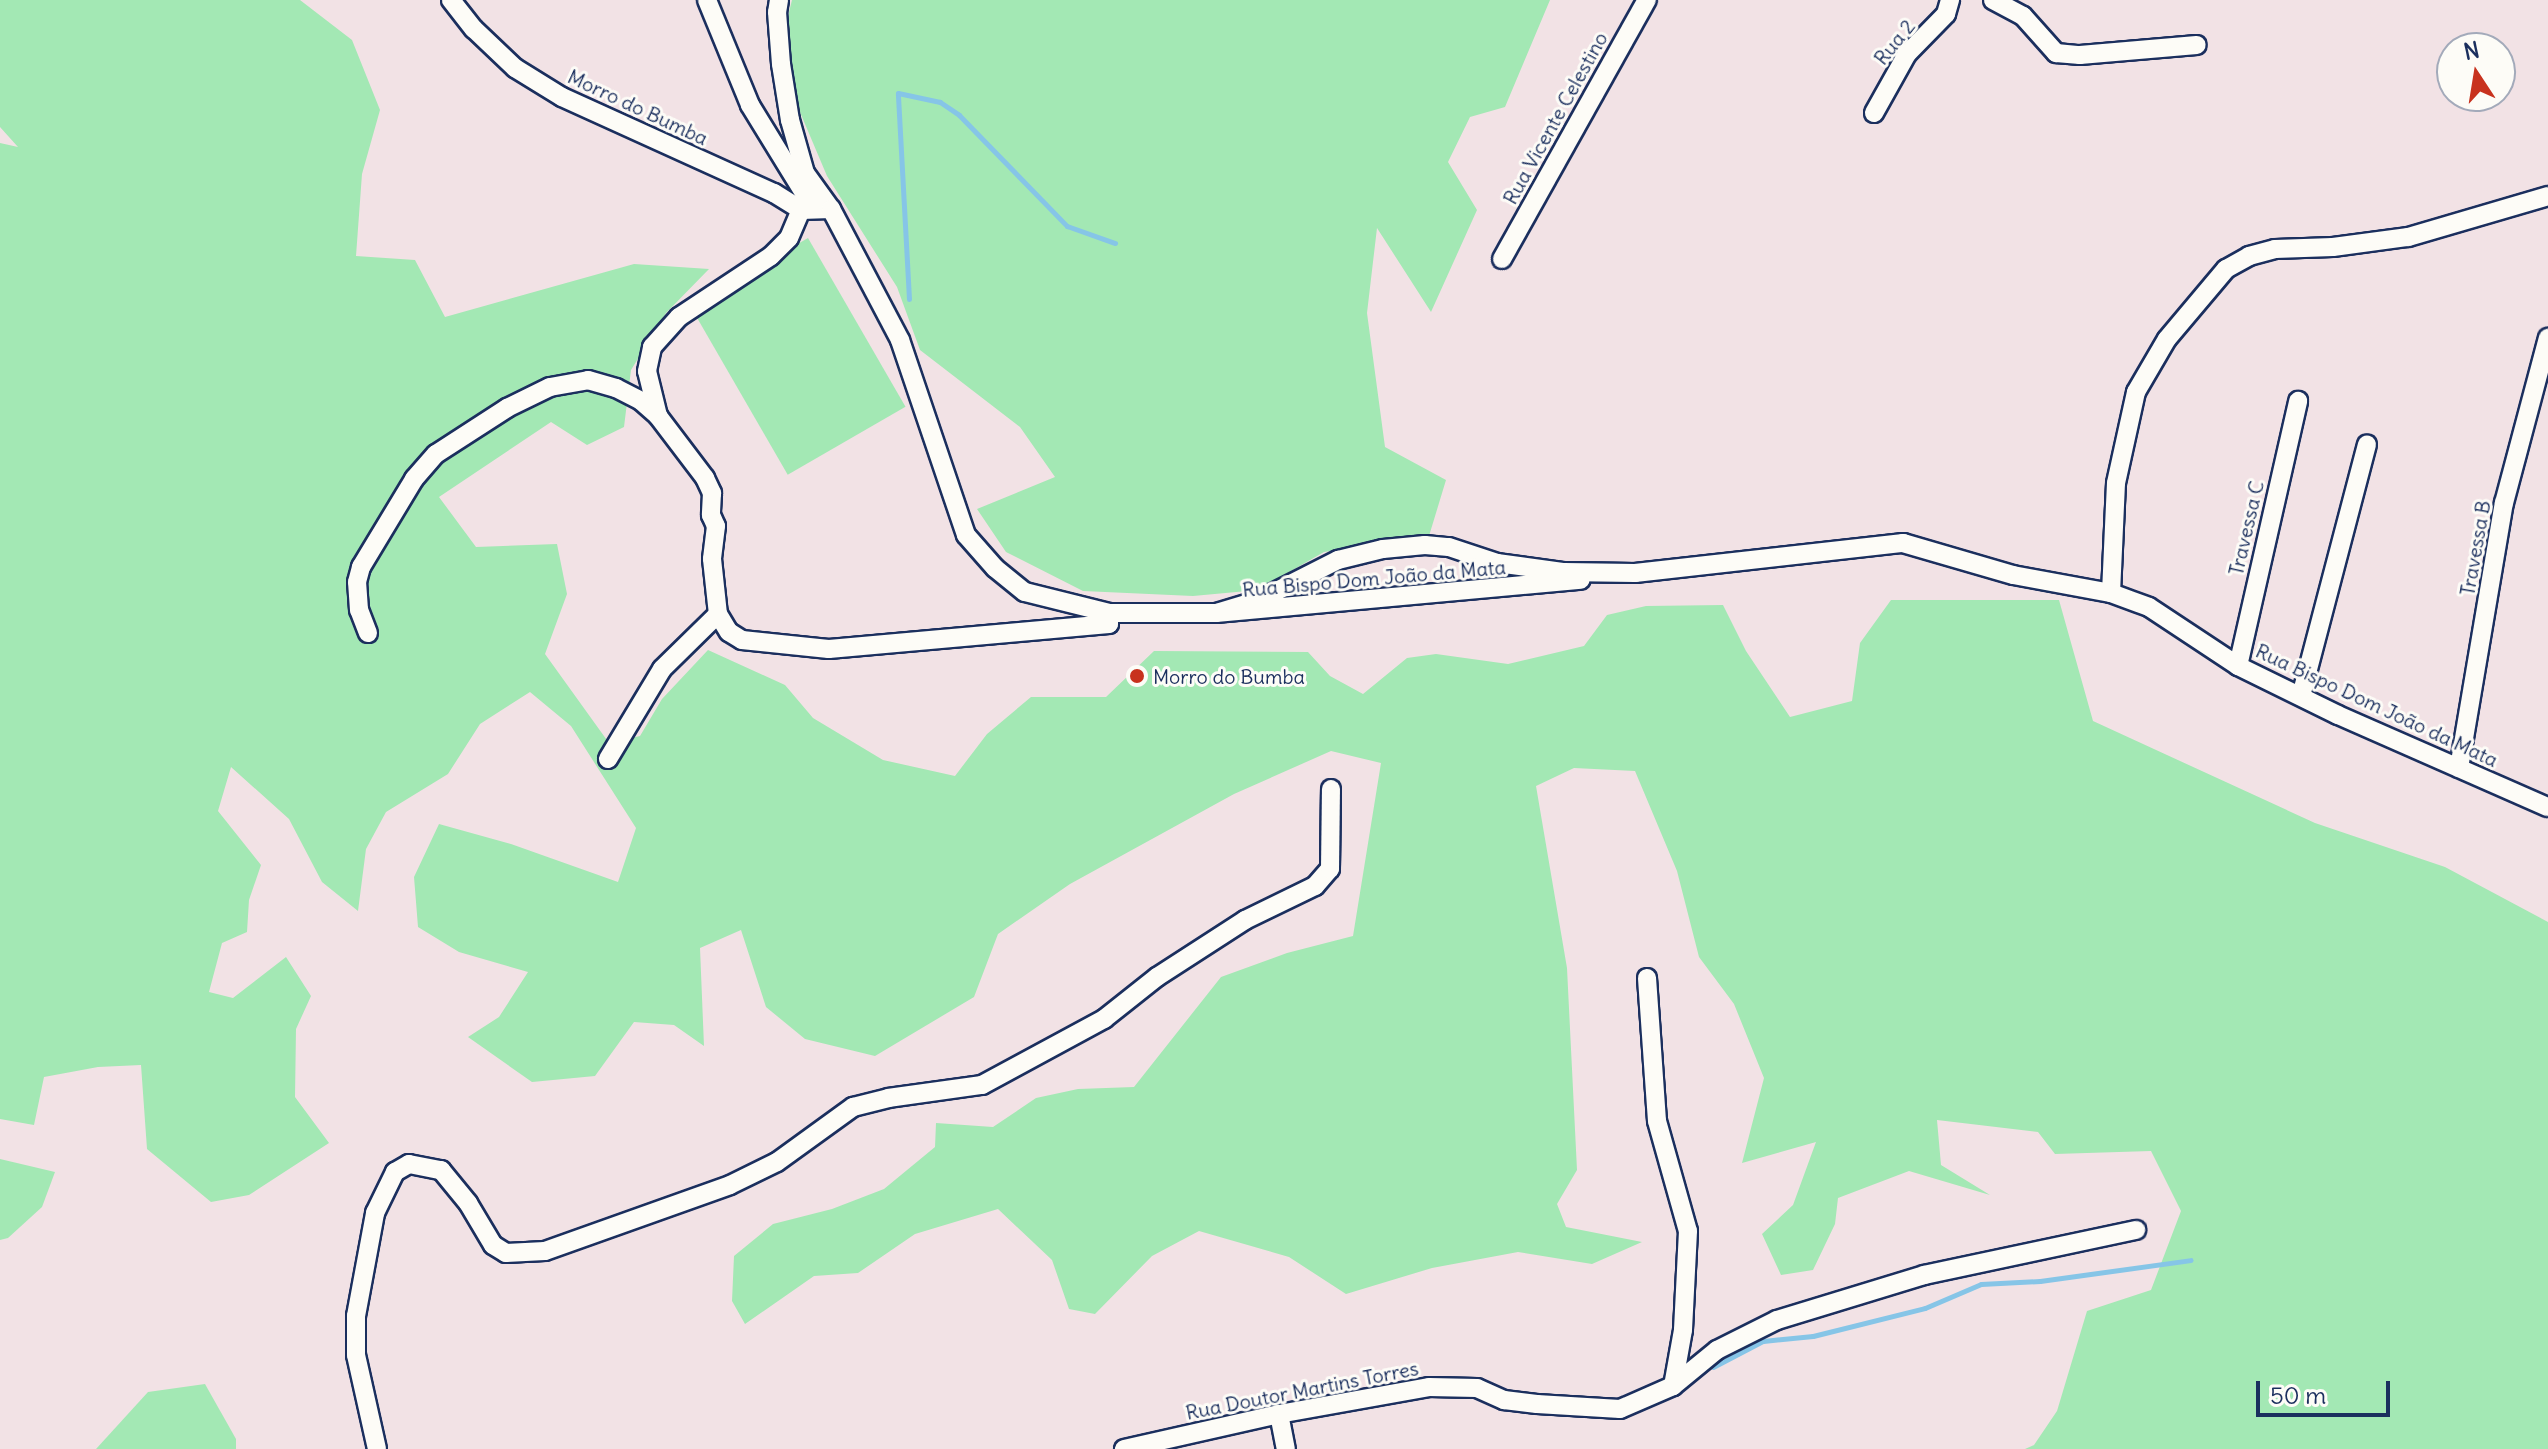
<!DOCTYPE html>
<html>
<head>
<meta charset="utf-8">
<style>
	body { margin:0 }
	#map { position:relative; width:2548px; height:1449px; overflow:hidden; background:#f2e2e5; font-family:Delius,sans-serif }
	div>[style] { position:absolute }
	.green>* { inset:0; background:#a3e8b4; transform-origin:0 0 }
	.stream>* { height:5px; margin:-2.5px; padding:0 2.5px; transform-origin:2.5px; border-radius:2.5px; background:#86c5e7 }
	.roads { filter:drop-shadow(2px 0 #1b2f5e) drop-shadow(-2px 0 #1b2f5e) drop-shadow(0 2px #1b2f5e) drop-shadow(0 -2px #1b2f5e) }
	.street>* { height:18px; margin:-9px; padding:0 9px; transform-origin:9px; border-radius:9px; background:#fdfcf7 }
	.dots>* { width:22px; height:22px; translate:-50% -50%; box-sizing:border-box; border:4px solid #fdfcf7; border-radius:50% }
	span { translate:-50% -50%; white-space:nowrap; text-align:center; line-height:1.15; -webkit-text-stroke:6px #fdfcf7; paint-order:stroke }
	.street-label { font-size:20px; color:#1b2f5e }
	.poi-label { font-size:20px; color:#1b2f5e }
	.left { translate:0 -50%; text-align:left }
	.north { position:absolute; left:2436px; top:32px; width:80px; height:80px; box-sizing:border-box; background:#fdfcf7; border:2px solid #a3aaba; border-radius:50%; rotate:348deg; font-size:22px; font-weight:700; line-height:32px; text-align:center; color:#1b2f5e }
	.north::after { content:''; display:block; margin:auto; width:28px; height:36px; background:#c8321e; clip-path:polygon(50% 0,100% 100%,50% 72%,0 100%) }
	.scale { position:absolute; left:2256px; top:1381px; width:134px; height:36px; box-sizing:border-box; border:4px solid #1b2f5e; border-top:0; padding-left:10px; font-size:24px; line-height:28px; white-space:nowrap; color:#1b2f5e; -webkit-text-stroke:6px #fdfcf7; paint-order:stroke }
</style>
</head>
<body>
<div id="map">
	<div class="green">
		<i style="clip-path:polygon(0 0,300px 0,352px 40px,380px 110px,362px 174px,356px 256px,415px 260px,445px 317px,634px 264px,709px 269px,666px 313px,631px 370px,624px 427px,587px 445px,551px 422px,439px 497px,476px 547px,557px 544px,567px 594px,545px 654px,609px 743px,640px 736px,662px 699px,708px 650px,785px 685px,813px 718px,883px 760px,955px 776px,987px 734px,1031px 697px,1106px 697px,1154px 651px,1308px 652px,1330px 676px,1363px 694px,1407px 658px,1436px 654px,1508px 664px,1584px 646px,1607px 615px,1646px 606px,1723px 605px,1746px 651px,1790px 717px,1852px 701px,1860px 643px,1891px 600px,2059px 600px,2093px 721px,2315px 823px,2445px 867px,2548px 922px,2548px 1449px,2025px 1449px,2034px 1445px,2057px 1411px,2087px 1311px,2151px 1290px,2181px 1211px,2151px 1151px,2055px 1154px,2038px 1132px,1937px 1120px,1941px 1165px,1990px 1195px,1909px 1171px,1838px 1198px,1835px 1224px,1813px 1270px,1781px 1275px,1762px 1234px,1793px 1205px,1816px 1142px,1742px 1163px,1764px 1078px,1734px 1004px,1699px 957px,1677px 871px,1635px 771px,1574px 768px,1536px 786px,1567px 968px,1577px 1170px,1557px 1204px,1566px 1227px,1642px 1242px,1592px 1264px,1518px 1252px,1432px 1268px,1346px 1294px,1289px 1257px,1199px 1231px,1152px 1256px,1095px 1314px,1069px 1309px,1052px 1260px,998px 1209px,915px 1234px,858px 1273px,814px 1276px,745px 1324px,732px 1301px,734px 1256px,773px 1224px,832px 1209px,884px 1189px,935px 1147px,936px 1123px,993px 1127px,1036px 1098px,1078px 1089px,1134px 1087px,1221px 977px,1287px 953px,1353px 936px,1381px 763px,1331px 751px,1234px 794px,1070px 884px,998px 934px,974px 997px,875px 1056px,805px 1039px,766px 1007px,741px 930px,700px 948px,704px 1046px,674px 1025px,634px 1022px,595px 1076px,532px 1082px,468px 1037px,499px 1017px,528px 972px,459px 952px,418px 927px,414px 877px,439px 824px,511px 844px,618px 882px,636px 828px,571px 726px,530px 692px,480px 724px,448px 774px,386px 812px,366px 849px,358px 911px,322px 882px,289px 819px,231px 767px,218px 811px,261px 865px,249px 900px,247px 932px,222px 943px,209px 992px,233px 998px,286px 957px,311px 996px,296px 1029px,295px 1097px,329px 1143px,249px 1195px,211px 1202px,147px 1149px,141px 1065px,98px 1067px,44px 1077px,34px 1125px,0 1119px,0 143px,18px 147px,0 127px)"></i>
		<i style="clip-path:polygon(792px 0,1550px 0,1505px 107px,1470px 117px,1448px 162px,1477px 210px,1431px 312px,1377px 228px,1367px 313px,1385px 447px,1446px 480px,1429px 536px,1324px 552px,1258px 590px,1193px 596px,1083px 591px,1006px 552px,977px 509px,1055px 477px,1020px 427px,920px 350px,897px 287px,827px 176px,794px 98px,788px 16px)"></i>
		<i style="left:808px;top:238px;width:195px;height:136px;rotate:60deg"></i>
		<i style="clip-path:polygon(0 1159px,55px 1172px,42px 1207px,8px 1238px,0 1240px)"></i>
		<i style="clip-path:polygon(205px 1384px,236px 1439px,236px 1449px,96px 1449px,148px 1392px)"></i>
	</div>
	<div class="stream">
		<i style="left:909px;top:299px;width:206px;rotate:-93.1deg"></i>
		<i style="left:898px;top:93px;width:43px;rotate:12.1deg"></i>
		<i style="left:940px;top:102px;width:23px;rotate:34deg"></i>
		<i style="left:959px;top:115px;width:155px;rotate:45.8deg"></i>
		<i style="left:1067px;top:226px;width:51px;rotate:19.5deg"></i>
		<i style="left:1713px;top:1367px;width:56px;rotate:-27.5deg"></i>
		<i style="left:1763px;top:1341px;width:50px;rotate:-5.7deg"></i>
		<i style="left:1813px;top:1336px;width:115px;rotate:-14deg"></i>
		<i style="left:1925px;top:1308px;width:61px;rotate:-23.2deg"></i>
		<i style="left:1981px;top:1284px;width:59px;rotate:-2.9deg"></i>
		<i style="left:2040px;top:1281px;width:152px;rotate:-7.9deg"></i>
	</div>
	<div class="roads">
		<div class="street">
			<i style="left:451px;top:0;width:37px;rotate:52deg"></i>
			<i style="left:474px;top:29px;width:57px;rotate:43.6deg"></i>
			<i style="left:515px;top:68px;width:55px;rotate:31.7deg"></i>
			<i style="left:562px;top:97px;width:233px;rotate:24.4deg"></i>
			<i style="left:774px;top:193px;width:32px;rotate:32deg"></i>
			<i style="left:801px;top:210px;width:30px;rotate:-2deg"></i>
			<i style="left:707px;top:0;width:113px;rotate:67.7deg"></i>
			<i style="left:750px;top:105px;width:121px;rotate:58.5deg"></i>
			<i style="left:779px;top:0;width:12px;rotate:99deg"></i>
			<i style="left:777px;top:12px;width:52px;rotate:85.6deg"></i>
			<i style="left:781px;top:64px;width:57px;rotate:80.9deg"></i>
			<i style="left:790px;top:120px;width:55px;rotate:74.2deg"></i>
			<i style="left:805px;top:173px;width:44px;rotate:54.2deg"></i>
			<i style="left:831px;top:209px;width:148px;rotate:62.2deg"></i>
			<i style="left:900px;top:340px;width:206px;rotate:71.3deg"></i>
			<i style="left:966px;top:535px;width:44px;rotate:48.7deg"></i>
			<i style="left:995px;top:568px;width:38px;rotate:39deg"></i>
			<i style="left:1025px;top:592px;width:87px;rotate:14deg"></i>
			<i style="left:1109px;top:613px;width:107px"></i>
			<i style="left:1216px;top:613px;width:366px;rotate:-5.2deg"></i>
			<i style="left:1993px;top:0;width:34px;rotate:28deg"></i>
			<i style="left:2023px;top:16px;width:50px;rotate:48.3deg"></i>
			<i style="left:2056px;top:53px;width:24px;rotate:5deg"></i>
			<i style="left:2080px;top:55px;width:117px;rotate:-4.9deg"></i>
			<i style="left:1874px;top:113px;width:68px;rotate:-60.8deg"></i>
			<i style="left:1907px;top:54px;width:56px;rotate:-45.7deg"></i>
			<i style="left:1946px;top:14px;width:15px;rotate:-74deg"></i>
			<i style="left:1502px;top:259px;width:297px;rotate:-60.8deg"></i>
			<i style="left:658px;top:416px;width:46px;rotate:-103.7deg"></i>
			<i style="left:647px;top:371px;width:25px;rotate:-78deg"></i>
			<i style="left:652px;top:347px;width:40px;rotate:-48deg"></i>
			<i style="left:679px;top:317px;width:110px;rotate:-33.5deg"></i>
			<i style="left:771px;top:256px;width:25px;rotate:-45deg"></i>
			<i style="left:789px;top:238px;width:30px;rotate:-67deg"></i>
			<i style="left:2111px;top:593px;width:110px;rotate:-87.4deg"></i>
			<i style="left:2116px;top:483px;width:93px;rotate:-77.6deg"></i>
			<i style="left:2136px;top:392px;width:61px;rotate:-59.7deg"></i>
			<i style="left:2167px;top:339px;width:92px;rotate:-49.9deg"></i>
			<i style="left:2226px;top:269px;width:26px;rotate:-29deg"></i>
			<i style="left:2249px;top:256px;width:27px;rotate:-15deg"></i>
			<i style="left:2275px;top:249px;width:58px;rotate:-2deg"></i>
			<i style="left:2333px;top:247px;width:76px;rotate:-7.6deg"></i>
			<i style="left:2408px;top:237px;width:146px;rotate:-16.3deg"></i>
			<i style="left:1216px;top:613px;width:45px;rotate:-16.8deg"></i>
			<i style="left:1259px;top:600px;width:89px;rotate:-26.9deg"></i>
			<i style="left:1338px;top:560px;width:46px;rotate:-13.7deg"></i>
			<i style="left:1383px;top:549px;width:42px;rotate:-5.4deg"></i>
			<i style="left:1425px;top:545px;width:24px;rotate:5deg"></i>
			<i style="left:1449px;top:547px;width:51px;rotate:18.4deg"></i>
			<i style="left:1497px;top:563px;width:68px;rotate:7.7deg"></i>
			<i style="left:1564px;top:572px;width:71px;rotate:0.8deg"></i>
			<i style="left:1635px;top:573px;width:270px;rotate:-6.4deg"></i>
			<i style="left:1903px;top:543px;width:115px;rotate:16.2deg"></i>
			<i style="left:2013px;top:575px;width:100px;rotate:10.4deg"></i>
			<i style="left:2111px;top:593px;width:40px;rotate:20.2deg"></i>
			<i style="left:2149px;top:607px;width:107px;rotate:33.5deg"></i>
			<i style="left:2238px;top:666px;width:111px;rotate:26.1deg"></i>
			<i style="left:2338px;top:715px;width:229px;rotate:23.7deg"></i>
			<i style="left:368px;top:633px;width:25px;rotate:-111deg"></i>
			<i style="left:359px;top:610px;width:28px;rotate:-94deg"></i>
			<i style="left:357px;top:582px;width:16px;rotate:-75deg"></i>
			<i style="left:361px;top:567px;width:103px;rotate:-58.9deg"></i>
			<i style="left:414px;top:479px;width:33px;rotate:-49deg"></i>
			<i style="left:436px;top:454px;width:85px;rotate:-32.9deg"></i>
			<i style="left:507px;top:408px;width:48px;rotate:-26deg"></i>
			<i style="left:550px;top:387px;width:39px;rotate:-10deg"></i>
			<i style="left:588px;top:380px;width:29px;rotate:16deg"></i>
			<i style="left:616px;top:388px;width:28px;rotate:27deg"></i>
			<i style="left:641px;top:401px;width:23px;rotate:41deg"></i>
			<i style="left:658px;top:416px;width:78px;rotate:52.8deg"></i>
			<i style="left:705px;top:478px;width:17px;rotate:65deg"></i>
			<i style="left:712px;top:493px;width:22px;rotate:93deg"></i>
			<i style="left:711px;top:515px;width:12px;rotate:66deg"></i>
			<i style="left:716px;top:526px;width:33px;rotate:97deg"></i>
			<i style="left:712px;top:559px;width:55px;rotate:83.8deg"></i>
			<i style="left:718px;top:614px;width:21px;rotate:59deg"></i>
			<i style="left:729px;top:632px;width:15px;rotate:32deg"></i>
			<i style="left:742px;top:640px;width:87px;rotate:5.9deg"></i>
			<i style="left:829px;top:649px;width:281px;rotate:-5.1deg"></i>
			<i style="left:1109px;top:624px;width:11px;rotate:-90deg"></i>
			<i style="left:2238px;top:666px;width:272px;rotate:-77.2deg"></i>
			<i style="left:2301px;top:696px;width:260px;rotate:-75.3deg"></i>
			<i style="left:608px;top:759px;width:105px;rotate:-59deg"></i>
			<i style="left:662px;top:669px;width:78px;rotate:-44.5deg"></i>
			<i style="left:2459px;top:768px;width:269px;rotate:-80.4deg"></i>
			<i style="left:2504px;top:503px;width:171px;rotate:-75.1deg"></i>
			<i style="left:1647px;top:978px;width:143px;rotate:86deg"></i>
			<i style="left:1657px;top:1121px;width:114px;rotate:74.3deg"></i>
			<i style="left:1688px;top:1231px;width:99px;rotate:92.9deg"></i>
			<i style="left:1683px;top:1330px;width:57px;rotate:100.1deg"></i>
			<i style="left:1279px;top:1414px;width:36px;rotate:79deg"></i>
			<i style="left:377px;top:1449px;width:96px;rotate:-102.6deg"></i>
			<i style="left:356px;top:1355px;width:39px;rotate:-90deg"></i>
			<i style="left:356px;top:1316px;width:105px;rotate:-79.5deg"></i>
			<i style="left:375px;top:1213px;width:46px;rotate:-64deg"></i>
			<i style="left:395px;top:1172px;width:16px;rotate:-30deg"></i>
			<i style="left:409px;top:1164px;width:33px;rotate:11deg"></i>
			<i style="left:441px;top:1170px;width:43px;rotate:50.7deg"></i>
			<i style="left:468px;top:1203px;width:49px;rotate:59.2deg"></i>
			<i style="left:493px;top:1245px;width:15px;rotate:32deg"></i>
			<i style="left:506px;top:1253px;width:39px;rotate:-3deg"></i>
			<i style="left:545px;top:1251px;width:196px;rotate:-19.6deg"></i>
			<i style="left:730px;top:1185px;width:52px;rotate:-26.1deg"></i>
			<i style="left:777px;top:1162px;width:94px;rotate:-35.9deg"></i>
			<i style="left:853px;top:1107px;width:36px;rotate:-14deg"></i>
			<i style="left:888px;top:1098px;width:95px;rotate:-7.9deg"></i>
			<i style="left:982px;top:1085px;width:139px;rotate:-28.4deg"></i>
			<i style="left:1104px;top:1019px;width:68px;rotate:-38.4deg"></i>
			<i style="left:1157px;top:977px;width:105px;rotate:-32.9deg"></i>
			<i style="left:1245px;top:920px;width:78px;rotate:-25.9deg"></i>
			<i style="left:1315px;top:886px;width:23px;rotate:-49deg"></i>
			<i style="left:1330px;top:869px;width:80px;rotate:-89.3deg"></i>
			<i style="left:1124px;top:1449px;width:159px;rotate:-12.7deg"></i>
			<i style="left:1279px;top:1414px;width:152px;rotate:-10.2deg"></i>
			<i style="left:1429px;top:1387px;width:48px;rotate:1.2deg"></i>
			<i style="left:1477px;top:1388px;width:30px;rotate:24deg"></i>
			<i style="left:1504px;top:1400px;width:33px;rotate:7deg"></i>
			<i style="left:1537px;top:1404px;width:83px;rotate:3.4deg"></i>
			<i style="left:1620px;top:1409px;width:58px;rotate:-23.5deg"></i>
			<i style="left:1673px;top:1386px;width:57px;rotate:-39.3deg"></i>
			<i style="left:1717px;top:1350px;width:67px;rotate:-26.6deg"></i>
			<i style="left:1777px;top:1320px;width:154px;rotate:-17deg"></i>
			<i style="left:1924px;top:1275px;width:217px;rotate:-12deg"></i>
		</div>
	</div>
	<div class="dots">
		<i style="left:1137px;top:676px;background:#c8321e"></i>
	</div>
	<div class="street-label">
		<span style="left:1894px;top:42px;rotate:-51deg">Rua 2</span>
		<span style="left:638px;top:107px;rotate:25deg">Morro do Bumba</span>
		<span style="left:1555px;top:118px;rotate:-61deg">Rua Vicente Celestino</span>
		<span style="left:2246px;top:528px;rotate:-77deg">Travessa C</span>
		<span style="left:2475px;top:548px;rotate:-80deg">Travessa B</span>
		<span style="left:1374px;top:578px;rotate:-5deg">Rua Bispo Dom João da Mata</span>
		<span style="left:2377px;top:705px;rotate:25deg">Rua Bispo Dom João da Mata</span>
		<span style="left:1302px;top:1390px;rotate:-11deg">Rua Doutor Martins Torres</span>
	</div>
	<div class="poi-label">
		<span class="left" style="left:1153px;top:676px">Morro do Bumba</span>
	</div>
	<div class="north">N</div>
	<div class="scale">50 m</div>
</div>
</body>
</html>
